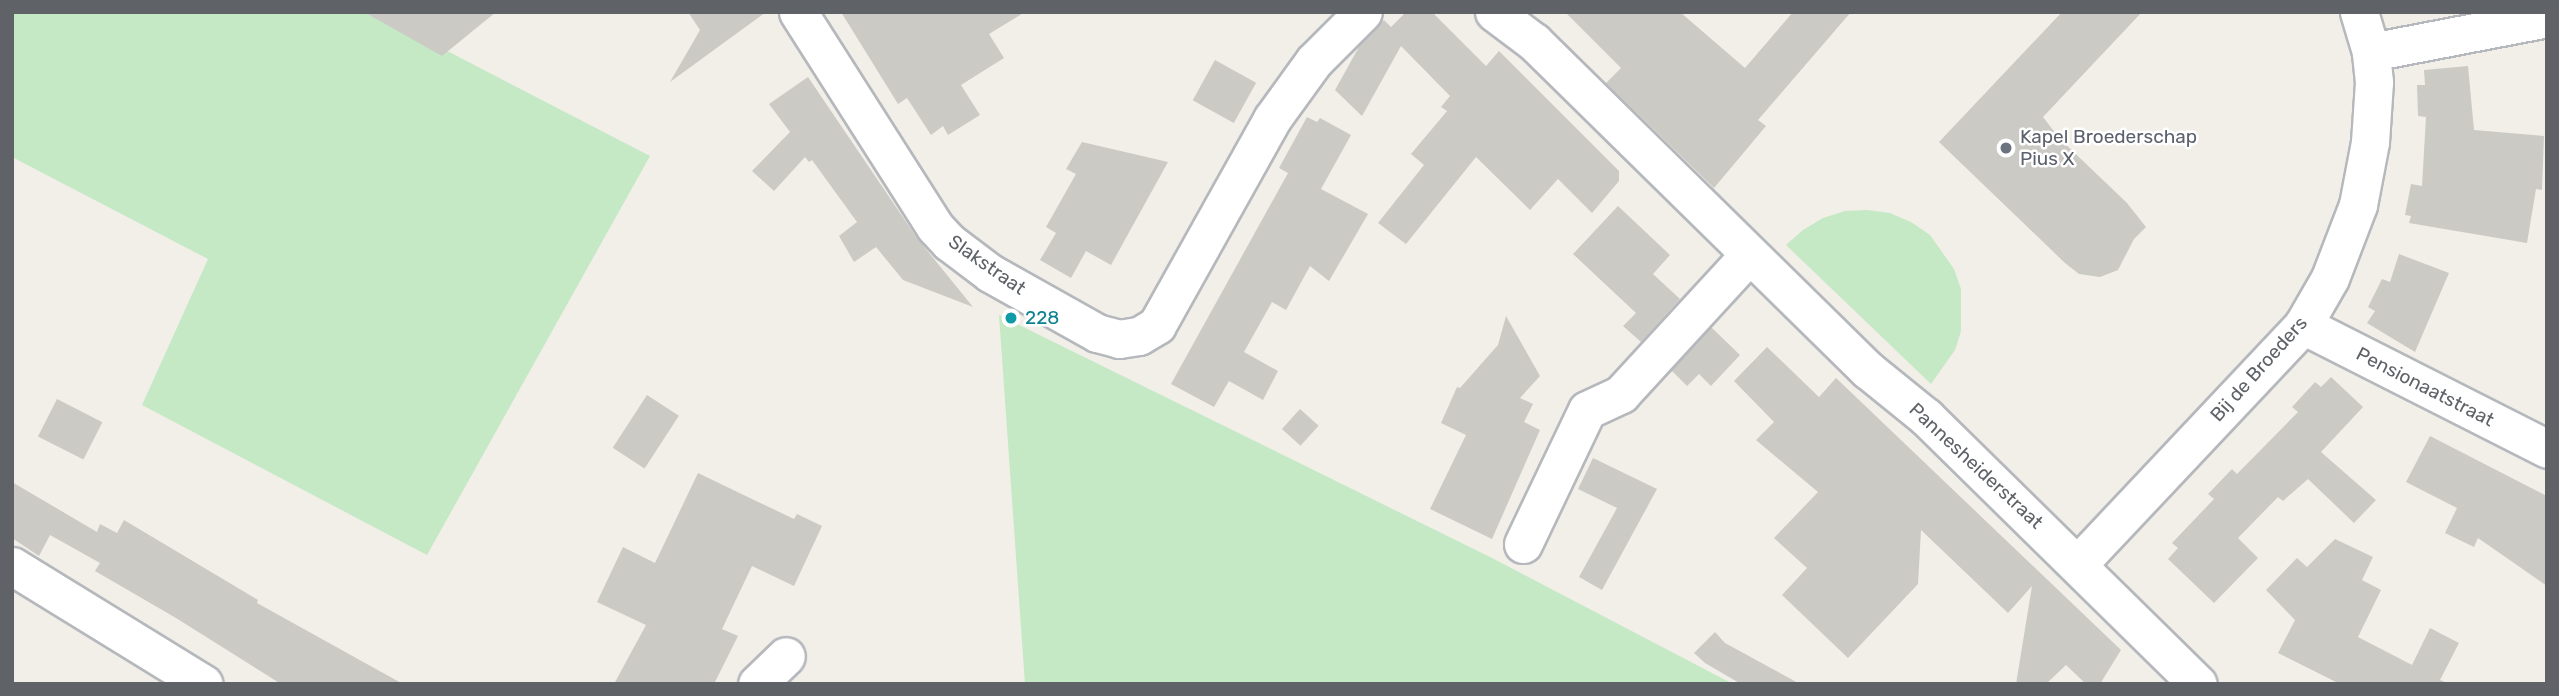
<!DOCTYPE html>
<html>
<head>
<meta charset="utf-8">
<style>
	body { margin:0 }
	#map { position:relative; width:2559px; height:696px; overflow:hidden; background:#f1efe8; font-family:Rubik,sans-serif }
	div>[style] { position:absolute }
	.green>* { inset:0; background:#c5e8c5 }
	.building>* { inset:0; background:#cccac5; transform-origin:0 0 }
	.roads { filter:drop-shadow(2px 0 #b5b8bc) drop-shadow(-2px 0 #b5b8bc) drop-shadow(0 2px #b5b8bc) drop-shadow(0 -2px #b5b8bc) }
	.minor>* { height:37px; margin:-18.5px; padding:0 18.5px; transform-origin:18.5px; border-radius:18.5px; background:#fff }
	.dots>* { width:19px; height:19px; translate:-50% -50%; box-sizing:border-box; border:4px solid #fff; border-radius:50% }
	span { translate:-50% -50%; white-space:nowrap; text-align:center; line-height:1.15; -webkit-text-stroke:5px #fff; paint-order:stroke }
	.worship-label { font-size:19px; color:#5b616d }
	.left { translate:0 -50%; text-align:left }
	.street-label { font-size:19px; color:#5f6368 }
	.culture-label { font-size:19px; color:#0d838f }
	.frame { position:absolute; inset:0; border:14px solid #5f6368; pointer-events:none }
</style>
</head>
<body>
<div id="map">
	<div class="green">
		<i style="clip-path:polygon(12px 12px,372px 12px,650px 156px,427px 555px,142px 405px,208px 259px,12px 157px)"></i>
		<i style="clip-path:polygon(1867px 210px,1890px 213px,1911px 222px,1930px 235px,1954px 269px,1961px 289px,1961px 331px,1955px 350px,1931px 384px,1786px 245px,1803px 230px,1823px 218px,1845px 211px)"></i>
		<i style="clip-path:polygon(999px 315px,1492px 558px,1733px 684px,1025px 684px)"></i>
	</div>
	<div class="building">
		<i style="clip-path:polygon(364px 12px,496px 12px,442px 56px)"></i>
		<i style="clip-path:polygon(688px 12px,766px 12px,670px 82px,700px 30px)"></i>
		<i style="clip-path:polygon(841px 12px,1025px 12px,989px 34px,1004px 58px,961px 85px,980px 115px,948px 135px,943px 126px,931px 135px,907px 98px,898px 104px)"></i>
		<i style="clip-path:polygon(1406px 12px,1432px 12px,1486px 66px,1499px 51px,1619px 171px,1619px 181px,1592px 213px,1558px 179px,1530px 210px,1476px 157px,1406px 244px,1378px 223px,1424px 165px,1411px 154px,1447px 111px,1441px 107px,1450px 96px,1401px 46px,1362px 116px,1335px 90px,1360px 45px,1384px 20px,1391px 27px)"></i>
		<i style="clip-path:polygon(1565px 12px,1680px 12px,1745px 68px,1793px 12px,1851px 12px,1758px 120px,1766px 126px,1714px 188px,1606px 83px,1621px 68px)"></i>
		<i style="clip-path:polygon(2062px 12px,2142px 12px,2043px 117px,2059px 138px,2127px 203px,2146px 227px,2134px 239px,2118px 270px,2100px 277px,2079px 274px,2065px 263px,1939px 142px)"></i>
		<i style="left:1215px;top:60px;width:47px;height:46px;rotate:29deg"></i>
		<i style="clip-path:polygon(2468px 66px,2474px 130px,2544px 136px,2542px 190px,2536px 189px,2527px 243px,2409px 223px,2411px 216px,2405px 215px,2411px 184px,2422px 186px,2426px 117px,2418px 116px,2417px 85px,2425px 85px,2424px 70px)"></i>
		<i style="clip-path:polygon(808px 77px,917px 238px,973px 307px,903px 280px,876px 247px,854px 262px,839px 236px,857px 222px,812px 160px,809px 162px,805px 157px,774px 191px,752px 171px,790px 132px,769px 104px)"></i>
		<i style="clip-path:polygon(1307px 117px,1317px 122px,1320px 118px,1351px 135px,1321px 189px,1368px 214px,1329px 281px,1310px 266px,1286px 310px,1272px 302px,1244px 352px,1278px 371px,1263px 400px,1229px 381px,1214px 407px,1171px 384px,1288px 173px,1279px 168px)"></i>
		<i style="clip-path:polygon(1082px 142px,1168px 162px,1111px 265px,1086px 251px,1071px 278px,1040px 260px,1056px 233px,1046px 227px,1076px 174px,1066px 169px)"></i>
		<i style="clip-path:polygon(1618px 206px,1670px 255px,1653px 274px,1680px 299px,1641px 342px,1623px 326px,1636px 313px,1573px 254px)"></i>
		<i style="clip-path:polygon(2399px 254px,2449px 273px,2415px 352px,2367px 323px,2375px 311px,2368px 307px,2382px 279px,2390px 282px)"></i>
		<i style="clip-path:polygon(1506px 316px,1540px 376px,1520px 398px,1533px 404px,1524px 422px,1540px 430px,1492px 539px,1430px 509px,1466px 435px,1441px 423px,1457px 387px,1460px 388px,1498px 345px)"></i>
		<i style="clip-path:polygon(1711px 327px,1740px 355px,1711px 386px,1699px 374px,1687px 386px,1671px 370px)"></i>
		<i style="clip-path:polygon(1767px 347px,1819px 397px,1836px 378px,2121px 650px,2100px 684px,2086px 684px,2066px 665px,2046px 684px,2016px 684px,2032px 586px,2008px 613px,1921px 530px,1918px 584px,1848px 658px,1782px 595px,1807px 568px,1774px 538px,1818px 492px,1756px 440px,1774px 422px,1734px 381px)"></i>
		<i style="clip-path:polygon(2331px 377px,2363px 407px,2321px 452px,2376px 500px,2354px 523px,2308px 479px,2283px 501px,2278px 497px,2238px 538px,2258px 558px,2214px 603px,2168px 559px,2178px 548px,2172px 543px,2214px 499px,2208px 494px,2232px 469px,2237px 474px,2298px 412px,2292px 407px,2315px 382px,2321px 387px)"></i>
		<i style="left:647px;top:395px;width:38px;height:63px;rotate:33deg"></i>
		<i style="left:57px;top:399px;width:51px;height:42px;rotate:27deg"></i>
		<i style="left:1300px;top:409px;width:25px;height:27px;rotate:42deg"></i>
		<i style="clip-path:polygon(2430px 436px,2547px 496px,2547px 586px,2478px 538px,2474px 547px,2445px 533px,2457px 508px,2406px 482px)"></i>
		<i style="clip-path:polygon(1593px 458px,1657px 489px,1602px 590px,1579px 577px,1617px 508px,1578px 489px)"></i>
		<i style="clip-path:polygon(698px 473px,794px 519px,797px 514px,822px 526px,794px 586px,752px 566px,722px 629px,738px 636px,714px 684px,614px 684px,646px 625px,597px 602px,623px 547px,655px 563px)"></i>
		<i style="clip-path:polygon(12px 482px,97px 532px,100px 524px,117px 533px,124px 520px,258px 600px,257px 603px,403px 684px,281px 684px,176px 618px,95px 571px,100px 563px,50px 535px,39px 556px,12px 538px)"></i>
		<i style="clip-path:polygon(2335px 539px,2373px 557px,2362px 580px,2381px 590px,2358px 637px,2412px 665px,2430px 628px,2459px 643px,2440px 680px,2449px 684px,2340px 684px,2278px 653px,2295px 620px,2266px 590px,2297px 558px,2307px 567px)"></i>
		<i style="clip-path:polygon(1715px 632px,1725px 643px,1800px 684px,1741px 684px,1705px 663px,1694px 653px)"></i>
	</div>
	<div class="roads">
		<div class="minor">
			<i style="left:798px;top:12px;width:255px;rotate:57.5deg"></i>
			<i style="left:935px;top:227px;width:21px;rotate:47deg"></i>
			<i style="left:949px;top:242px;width:51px;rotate:37.1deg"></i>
			<i style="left:990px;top:273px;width:123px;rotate:29.3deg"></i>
			<i style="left:1097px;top:333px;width:23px;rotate:15deg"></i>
			<i style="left:1119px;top:339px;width:20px;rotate:-9deg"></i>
			<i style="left:1139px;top:336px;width:21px;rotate:-31deg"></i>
			<i style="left:1157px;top:325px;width:236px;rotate:-60.8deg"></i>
			<i style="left:1272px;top:119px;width:72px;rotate:-54.1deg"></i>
			<i style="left:1314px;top:61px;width:69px;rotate:-45deg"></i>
			<i style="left:1494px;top:12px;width:50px;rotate:36.9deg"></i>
			<i style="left:1534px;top:42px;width:468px;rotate:44.5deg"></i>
			<i style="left:1868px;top:370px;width:75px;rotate:39deg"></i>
			<i style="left:1926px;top:417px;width:381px;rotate:44.5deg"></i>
			<i style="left:2371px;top:52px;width:179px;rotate:-10.9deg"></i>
			<i style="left:2303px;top:325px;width:274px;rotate:26.9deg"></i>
			<i style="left:1523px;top:544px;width:148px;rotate:-64.5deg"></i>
			<i style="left:1587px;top:410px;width:38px;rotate:-25deg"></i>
			<i style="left:1621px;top:394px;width:189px;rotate:-47.4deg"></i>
			<i style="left:2079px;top:563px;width:327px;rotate:-46.7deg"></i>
			<i style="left:2303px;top:325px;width:54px;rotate:-60.1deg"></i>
			<i style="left:2330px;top:278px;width:78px;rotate:-69deg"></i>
			<i style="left:2358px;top:205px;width:64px;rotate:-79.2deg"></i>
			<i style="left:2370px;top:142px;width:60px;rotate:-86.2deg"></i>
			<i style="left:2374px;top:82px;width:30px;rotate:-96deg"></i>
			<i style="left:2371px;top:52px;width:42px;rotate:-106.7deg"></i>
			<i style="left:12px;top:566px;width:225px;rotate:31.6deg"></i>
			<i style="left:757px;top:684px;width:40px;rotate:-44deg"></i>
		</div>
	</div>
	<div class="dots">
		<i style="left:2006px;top:148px;background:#6b7280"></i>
		<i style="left:1011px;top:318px;background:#0f9aa8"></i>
	</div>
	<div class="worship-label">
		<span class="left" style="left:2020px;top:148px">Kapel Broederschap<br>Pius X</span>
	</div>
	<div class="street-label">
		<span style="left:987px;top:265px;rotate:35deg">Slakstraat</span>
		<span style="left:2259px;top:369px;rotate:-48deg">Bij de Broeders</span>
		<span style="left:2425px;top:387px;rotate:27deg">Pensionaatstraat</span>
		<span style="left:1976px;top:466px;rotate:43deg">Pannesheiderstraat</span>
	</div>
	<div class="culture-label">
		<span class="left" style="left:1025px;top:318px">228</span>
	</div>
	<div class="frame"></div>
</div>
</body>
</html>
